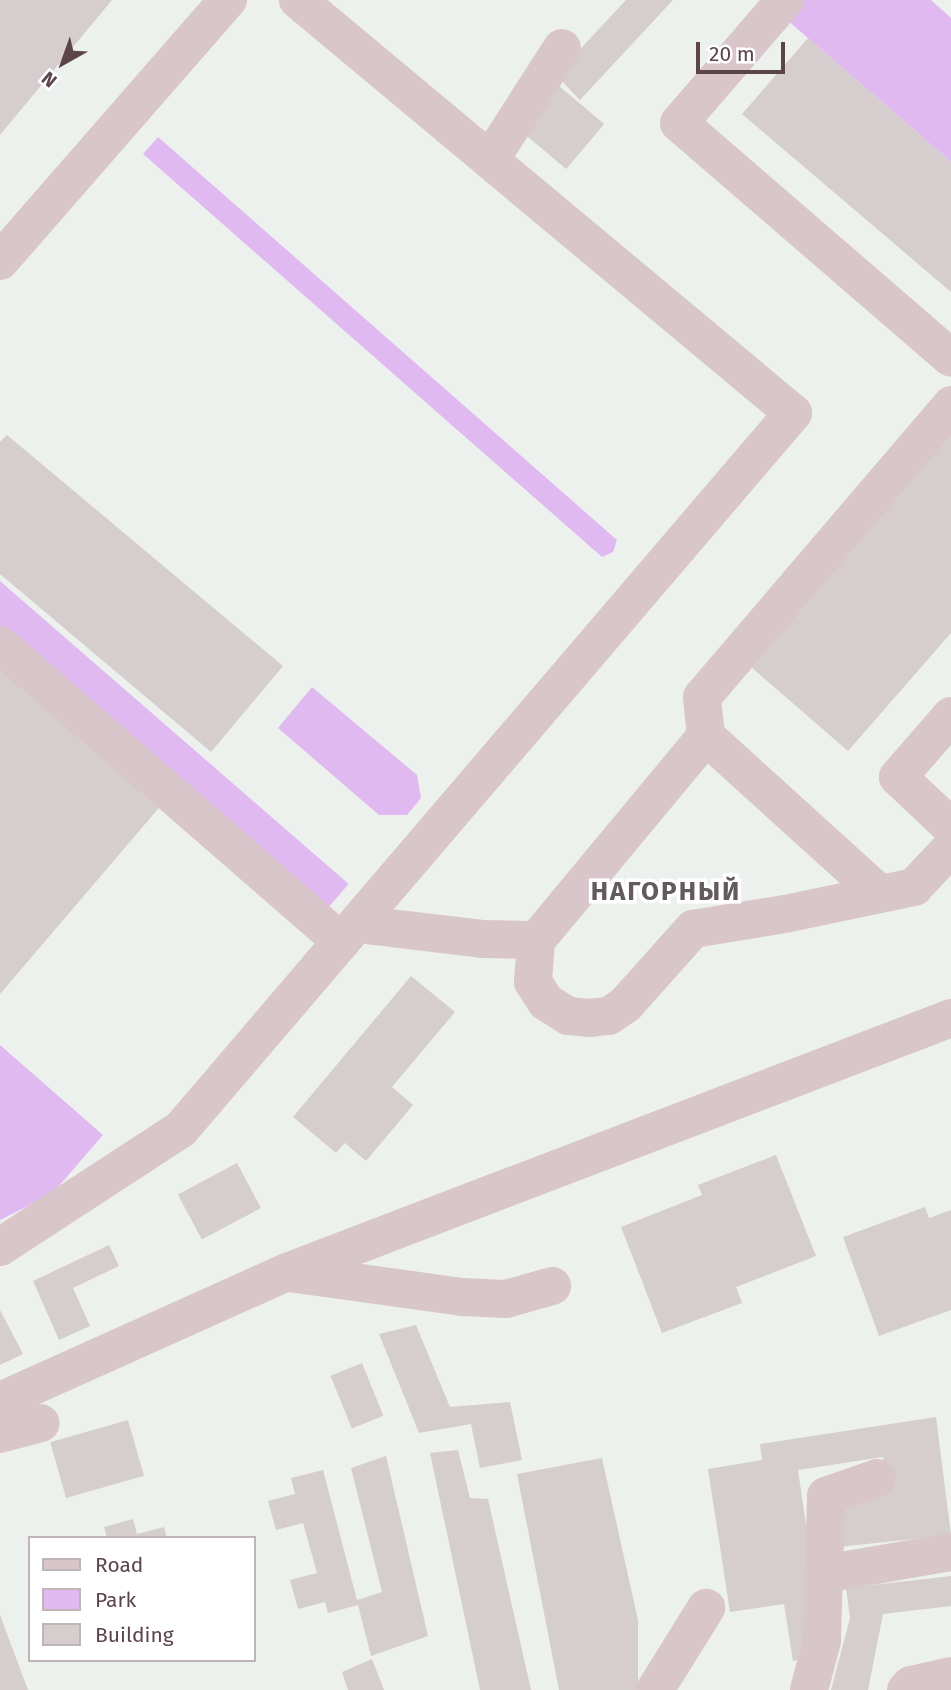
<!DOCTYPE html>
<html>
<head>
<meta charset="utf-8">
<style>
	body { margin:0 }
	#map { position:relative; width:951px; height:1690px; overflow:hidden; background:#edf1ee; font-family:"Fira Sans",sans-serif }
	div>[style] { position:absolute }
	.green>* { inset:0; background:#e0b9f1; transform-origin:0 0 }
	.building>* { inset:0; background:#d6cdce; transform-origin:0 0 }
	.minor>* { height:38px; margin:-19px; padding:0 19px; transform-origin:19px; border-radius:19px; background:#d9c6ca }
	span { translate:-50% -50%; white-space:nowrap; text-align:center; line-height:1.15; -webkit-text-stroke:7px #fff; paint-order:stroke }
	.district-label { font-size:26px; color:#635a5b; font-weight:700; letter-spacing:2px }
	.legend { position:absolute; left:28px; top:1536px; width:228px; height:126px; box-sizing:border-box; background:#fff; border:2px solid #beb5b7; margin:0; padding:9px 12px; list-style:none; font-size:21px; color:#5c454a }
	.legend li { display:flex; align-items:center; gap:14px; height:35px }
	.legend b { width:35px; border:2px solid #beb5b7 }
	.north { position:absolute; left:28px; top:28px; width:70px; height:70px; -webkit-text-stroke:5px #fff; paint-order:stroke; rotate:220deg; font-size:19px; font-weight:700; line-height:28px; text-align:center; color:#5c454a }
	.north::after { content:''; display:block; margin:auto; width:24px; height:32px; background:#5c454a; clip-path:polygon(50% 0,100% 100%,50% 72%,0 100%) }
	.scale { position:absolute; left:696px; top:42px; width:89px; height:32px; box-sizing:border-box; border:4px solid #5c454a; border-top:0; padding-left:9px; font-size:21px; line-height:24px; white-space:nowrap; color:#5c454a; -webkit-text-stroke:5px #fff; paint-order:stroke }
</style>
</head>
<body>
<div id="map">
	<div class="green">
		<i style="clip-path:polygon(805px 0,931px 0,951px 18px,951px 162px,786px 19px)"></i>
		<i style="clip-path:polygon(158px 137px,617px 540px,613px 552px,602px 557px,143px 154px)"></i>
		<i style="left:0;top:581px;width:462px;height:36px;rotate:41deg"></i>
		<i style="clip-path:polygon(312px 687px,417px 775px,421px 798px,407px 815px,379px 815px,278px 728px)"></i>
		<i style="clip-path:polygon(0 1045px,103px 1135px,52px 1194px,0 1220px)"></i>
	</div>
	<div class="building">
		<i style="clip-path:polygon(0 0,112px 0,0 135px)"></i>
		<i style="clip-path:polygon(626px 0,673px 0,580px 100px,556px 75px)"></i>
		<i style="clip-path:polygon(808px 38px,951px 162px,951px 292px,742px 114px)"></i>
		<i style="left:559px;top:86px;width:59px;height:59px;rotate:40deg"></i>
		<i style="clip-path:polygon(951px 422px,951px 633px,848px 751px,744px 661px)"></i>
		<i style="clip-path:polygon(7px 435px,283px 666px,211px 752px,0 574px,0 442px)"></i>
		<i style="clip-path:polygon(0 661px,164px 802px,0 994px)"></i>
		<i style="clip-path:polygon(411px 976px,455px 1012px,392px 1087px,413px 1105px,366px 1161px,345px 1143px,336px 1153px,293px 1117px)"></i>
		<i style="clip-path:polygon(776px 1155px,816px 1256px,736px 1287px,742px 1303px,662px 1333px,621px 1227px,702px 1195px,698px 1185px)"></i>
		<i style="left:237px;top:1163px;width:51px;height:67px;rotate:62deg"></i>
		<i style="clip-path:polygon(925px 1207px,929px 1218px,951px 1210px,951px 1310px,879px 1336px,843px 1237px)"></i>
		<i style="clip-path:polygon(109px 1245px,119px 1266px,73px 1288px,90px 1326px,59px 1340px,33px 1281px)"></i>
		<i style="clip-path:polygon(0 1310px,23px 1354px,0 1365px)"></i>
		<i style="clip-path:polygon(416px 1325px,450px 1407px,510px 1402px,522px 1460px,480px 1468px,471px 1424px,419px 1433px,379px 1334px)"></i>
		<i style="left:362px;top:1363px;width:57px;height:34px;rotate:68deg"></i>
		<i style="clip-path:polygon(936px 1417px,951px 1535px,839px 1547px,832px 1500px,888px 1492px,883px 1457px,798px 1470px,818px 1607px,811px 1658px,793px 1661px,784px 1604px,730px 1612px,708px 1469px,762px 1460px,760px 1444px)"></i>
		<i style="left:128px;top:1420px;width:58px;height:81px;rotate:74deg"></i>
		<i style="clip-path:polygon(458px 1450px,470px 1498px,488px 1499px,531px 1690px,480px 1690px,430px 1453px)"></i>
		<i style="clip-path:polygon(386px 1456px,428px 1636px,371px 1656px,358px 1605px,328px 1613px,325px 1602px,298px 1609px,290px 1580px,317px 1573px,303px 1523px,276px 1530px,268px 1501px,295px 1494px,291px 1478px,323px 1470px,357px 1600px,382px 1592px,351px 1468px)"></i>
		<i style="clip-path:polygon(602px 1458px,638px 1620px,638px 1690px,559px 1690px,517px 1474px)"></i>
		<i style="clip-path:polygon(133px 1519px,137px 1534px,164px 1527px,167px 1538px,107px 1538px,104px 1527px)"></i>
		<i style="clip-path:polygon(951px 1576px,951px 1606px,883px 1614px,868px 1690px,831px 1690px,850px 1618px,846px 1588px)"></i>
		<i style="clip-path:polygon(0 1616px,0 1615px,28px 1690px,0 1690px)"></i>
		<i style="clip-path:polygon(372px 1659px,384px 1690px,348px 1690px,342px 1672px)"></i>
	</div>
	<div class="minor">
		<i style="left:785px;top:0;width:162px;rotate:130.8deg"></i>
		<i style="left:679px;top:123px;width:359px;rotate:40.8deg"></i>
		<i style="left:490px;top:160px;width:133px;rotate:-57.3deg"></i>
		<i style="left:0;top:261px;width:347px;rotate:-48.9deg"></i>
		<i style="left:0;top:645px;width:452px;rotate:41deg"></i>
		<i style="left:951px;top:716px;width:81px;rotate:131deg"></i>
		<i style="left:898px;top:777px;width:73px;rotate:43.3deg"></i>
		<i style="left:706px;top:736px;width:39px;rotate:-96deg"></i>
		<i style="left:702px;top:697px;width:384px;rotate:-49.5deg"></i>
		<i style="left:880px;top:894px;width:235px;rotate:-137.8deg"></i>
		<i style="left:706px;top:736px;width:266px;rotate:129.7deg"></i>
		<i style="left:536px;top:941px;width:41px;rotate:94.2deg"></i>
		<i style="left:533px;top:982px;width:24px;rotate:57deg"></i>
		<i style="left:546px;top:1002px;width:26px;rotate:32deg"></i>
		<i style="left:568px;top:1016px;width:21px;rotate:5deg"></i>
		<i style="left:589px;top:1018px;width:20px;rotate:-6deg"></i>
		<i style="left:609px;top:1016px;width:21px;rotate:-35deg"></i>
		<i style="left:626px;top:1004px;width:101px;rotate:-48.2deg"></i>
		<i style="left:693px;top:929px;width:93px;rotate:-9.3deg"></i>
		<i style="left:785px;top:914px;width:132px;rotate:-11.8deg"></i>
		<i style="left:914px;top:887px;width:54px;rotate:-46.5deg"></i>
		<i style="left:357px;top:924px;width:126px;rotate:6.8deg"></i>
		<i style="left:482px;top:939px;width:50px;rotate:1.1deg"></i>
		<i style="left:0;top:1247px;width:216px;rotate:-33.1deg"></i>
		<i style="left:181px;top:1129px;width:942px;rotate:-49.48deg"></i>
		<i style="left:793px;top:413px;width:645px;rotate:-140.16deg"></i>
		<i style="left:289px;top:1273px;width:175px;rotate:7.9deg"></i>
		<i style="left:462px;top:1297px;width:44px;rotate:2.6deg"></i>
		<i style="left:506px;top:1299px;width:48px;rotate:-15.8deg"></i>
		<i style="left:0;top:1401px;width:315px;rotate:-24.2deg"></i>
		<i style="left:287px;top:1272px;width:711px;rotate:-20.93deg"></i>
		<i style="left:0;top:1434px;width:42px;rotate:-15deg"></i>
		<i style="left:824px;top:1574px;width:129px;rotate:-9.8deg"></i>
		<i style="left:655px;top:1690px;width:97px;rotate:-58.1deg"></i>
		<i style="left:809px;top:1690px;width:51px;rotate:-75.1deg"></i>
		<i style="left:822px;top:1641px;width:145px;rotate:-88.4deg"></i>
		<i style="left:826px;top:1496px;width:54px;rotate:-19.4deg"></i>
		<i style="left:906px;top:1690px;width:7px;rotate:-45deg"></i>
		<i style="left:911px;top:1685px;width:41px;rotate:-12.7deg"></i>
	</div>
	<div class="district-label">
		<span style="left:666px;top:892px">НАГОРНЫЙ</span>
	</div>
	<ul class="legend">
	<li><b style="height:9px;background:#d9c6ca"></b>Road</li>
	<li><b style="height:19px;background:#e0b9f1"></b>Park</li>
	<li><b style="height:19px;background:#d6cdce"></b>Building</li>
	</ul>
	<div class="north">N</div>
	<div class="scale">20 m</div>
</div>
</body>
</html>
